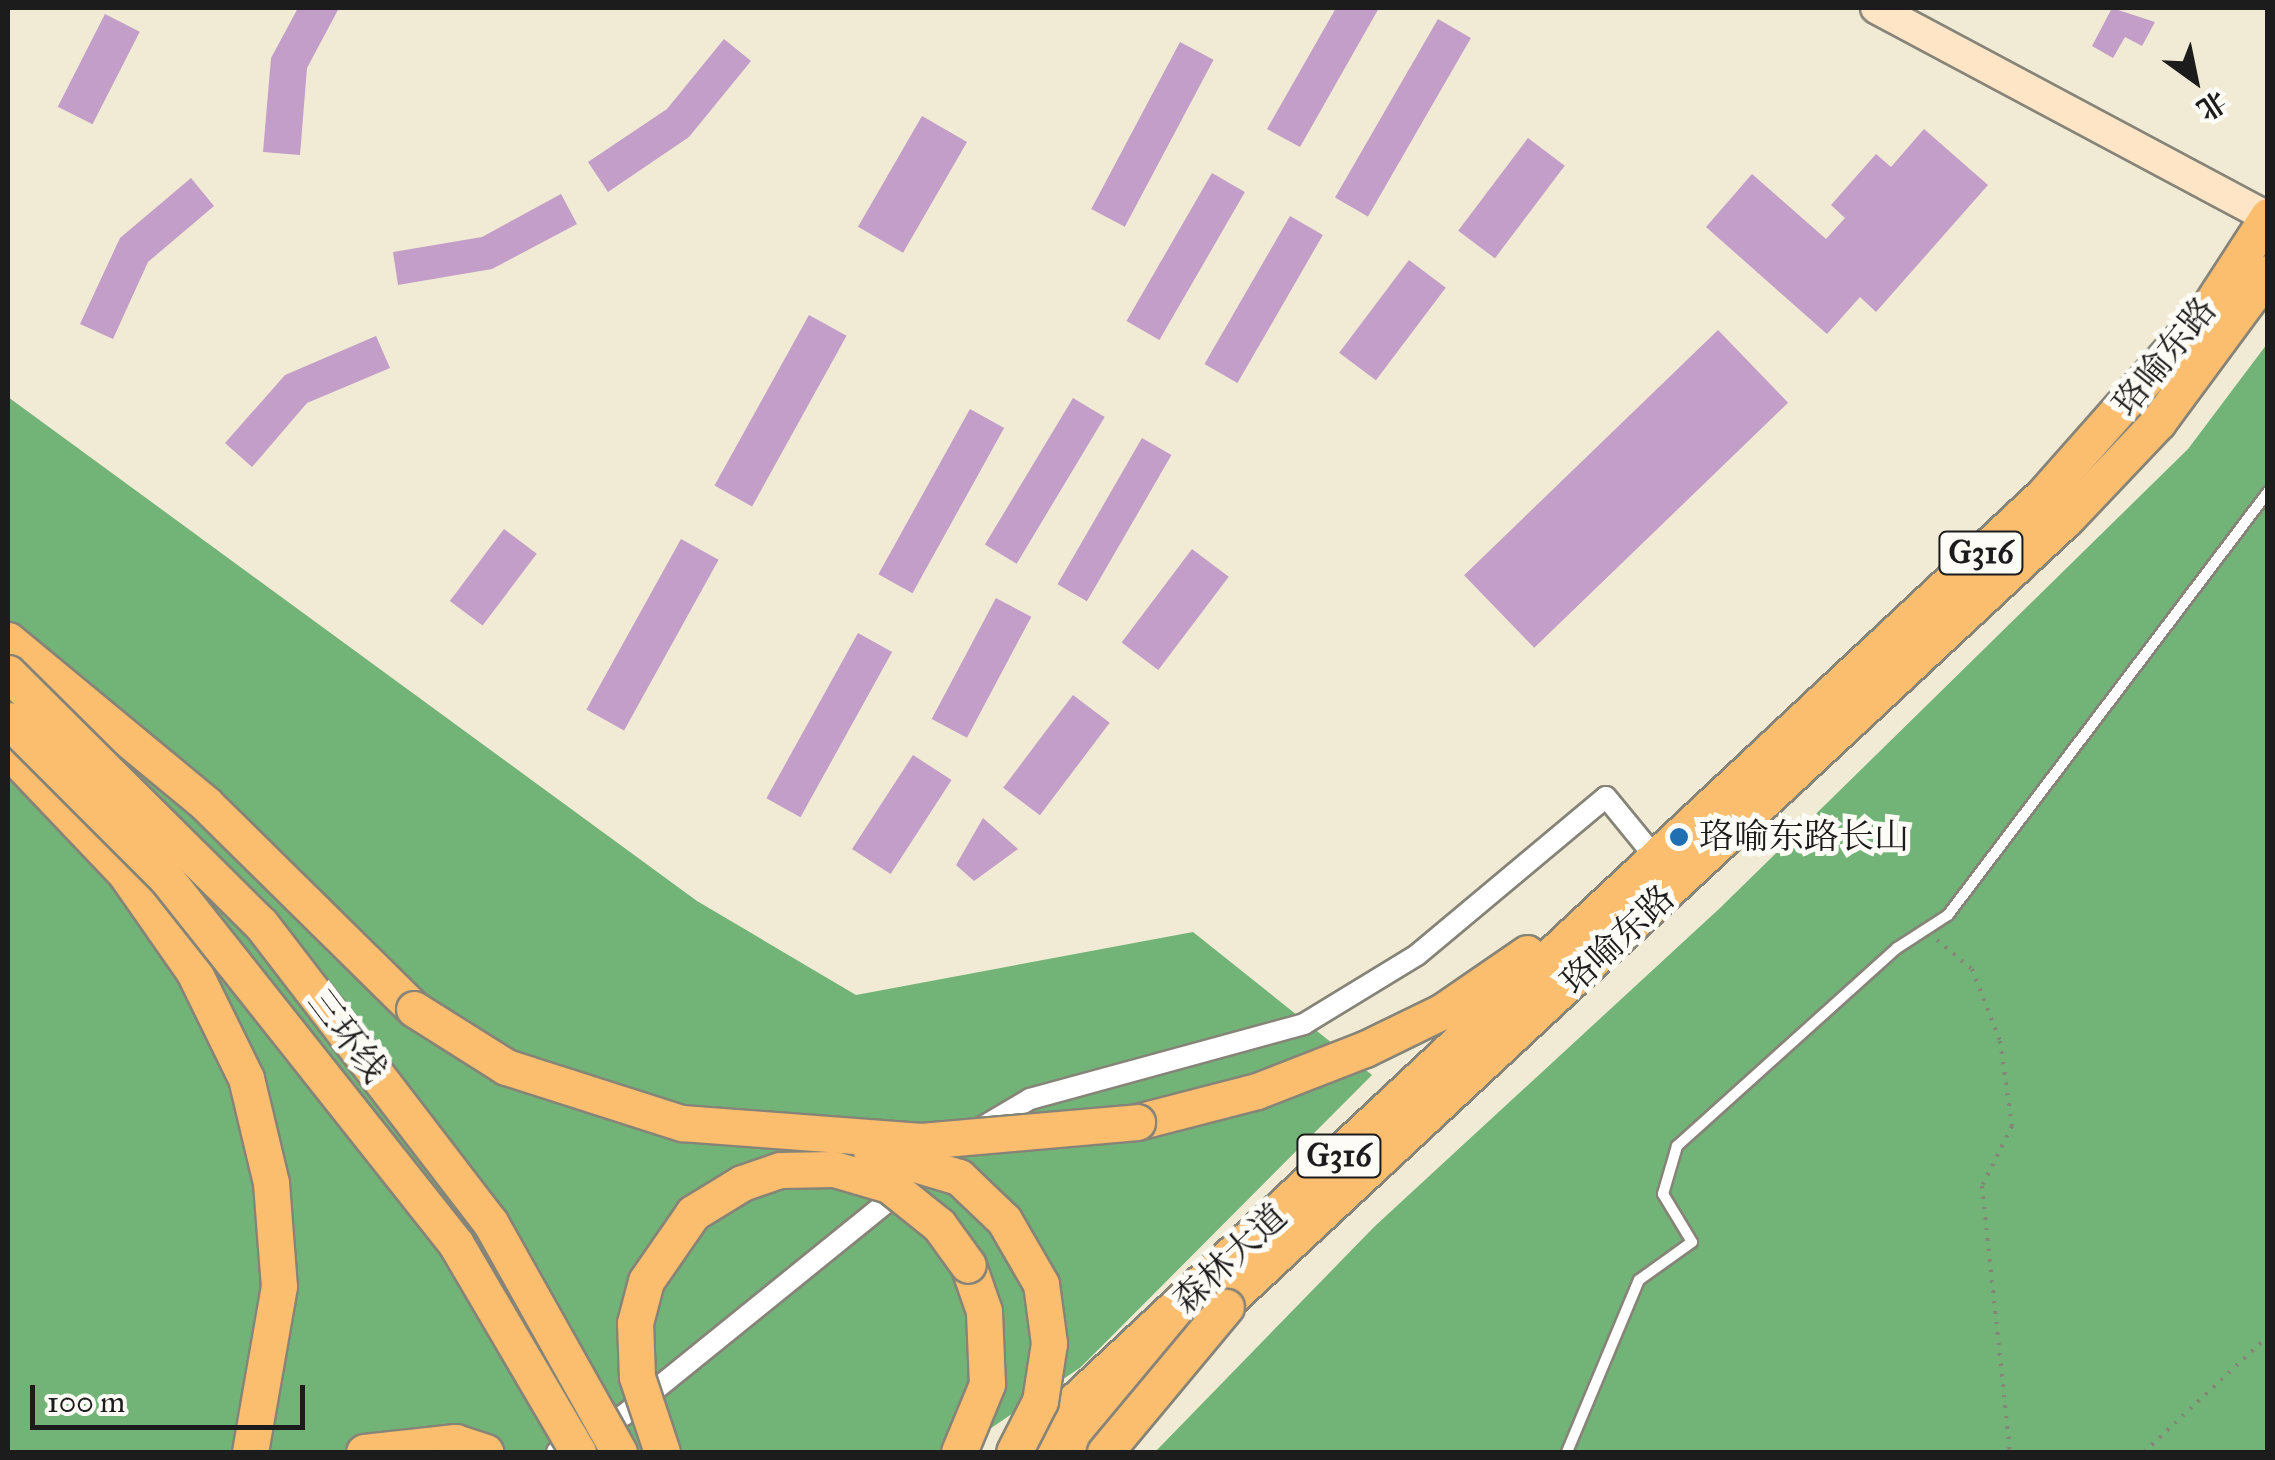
<!DOCTYPE html>
<html>
<head>
<meta charset="utf-8">
<style>
	body { margin:0 }
	#map { position:relative; width:2275px; height:1460px; overflow:hidden; background:#f1ebd5; font-family:"IM FELL Great Primer","Noto Serif SC",serif }
	div>[style] { position:absolute }
	.forest>* { inset:0; background:#72b477 }
	.building>* { inset:0; background:#c29ec8; transform-origin:0 0 }
	.path>* { height:4px; margin-top:-2px; transform-origin:0; background:repeating-linear-gradient(90deg,#868478 0 2.5px,transparent 0 10.5px) }
	.roads { filter:drop-shadow(2px 0 #868478) drop-shadow(-2px 0 #868478) drop-shadow(0 2px #868478) drop-shadow(0 -2px #868478) }
	.service>* { height:10px; margin:-5px; padding:0 5px; transform-origin:5px; border-radius:5px; background:#fff }
	.minor>* { height:20px; margin:-10px; padding:0 10px; transform-origin:10px; border-radius:10px; background:#fff }
	.secondary>* { height:30px; margin:-15px; padding:0 15px; transform-origin:15px; border-radius:15px; background:#fde5c5 }
	.trunk>* { height:35px; margin:-17.5px; padding:0 17.5px; transform-origin:17.5px; border-radius:17.5px; background:#fbbd6e }
	.bridges { filter:drop-shadow(2px 0 #868478) drop-shadow(-2px 0 #868478) drop-shadow(0 2px #868478) drop-shadow(0 -2px #868478) }
	.trunk-bridge>* { height:35px; margin:-17.5px; padding:0 17.5px; transform-origin:17.5px; border-radius:17.5px; background:#fbbd6e }
	.dots>* { width:28px; height:28px; translate:-50% -50%; box-sizing:border-box; border:5px solid #fdfcf7; border-radius:50% }
	span { translate:-50% -50%; white-space:nowrap; text-align:center; line-height:1.15; -webkit-text-stroke:10px #fdfcf7; paint-order:stroke }
	.shield-label span { padding:2px 8px; background:#fdfcf7; border:2px solid; border-radius:8px; -webkit-text-stroke-width:0 }
	.shield-label { font-size:32px; color:#1c1c1c; font-weight:700 }
	.street-label { font-size:35px; color:#1c1c1c }
	.poi-label { font-size:35px; color:#1c1c1c }
	.left { translate:0 -50%; text-align:left }
	.frame { position:absolute; inset:0; border:10px solid #1c1c1c; pointer-events:none }
	.north { position:absolute; left:2145px; top:30px; width:100px; height:100px; -webkit-text-stroke:8px #fdfcf7; paint-order:stroke; rotate:147deg; font-size:28px; font-weight:700; line-height:40px; text-align:center; color:#1c1c1c }
	.north::after { content:''; display:block; margin:auto; width:35px; height:45px; background:#1c1c1c; clip-path:polygon(50% 0,100% 100%,50% 72%,0 100%) }
	.scale { position:absolute; left:30px; top:1385px; width:275px; height:45px; box-sizing:border-box; border:5px solid #1c1c1c; border-top:0; padding-left:12px; font-size:30px; line-height:35px; white-space:nowrap; color:#1c1c1c; -webkit-text-stroke:8px #fdfcf7; paint-order:stroke }
</style>
</head>
<body>
<div id="map">
	<div class="forest">
		<i style="clip-path:polygon(2267px 344px,2267px 1452px,1155px 1452px,1374px 1227px,1720px 908px,2188px 449px)"></i>
		<i style="clip-path:polygon(8px 397px,697px 901px,856px 995px,1193px 932px,1372px 1075px,1081px 1367px,956px 1452px,8px 1452px)"></i>
	</div>
	<div class="building">
		<i style="clip-path:polygon(298px 8px,339px 8px,307px 68px,300px 155px,263px 152px,271px 58px)"></i>
		<i style="clip-path:polygon(1336px 8px,1379px 8px,1300px 147px,1267px 129px)"></i>
		<i style="clip-path:polygon(2112px 8px,2155px 22px,2142px 46px,2125px 37px,2113px 58px,2092px 46px)"></i>
		<i style="left:105px;top:14px;width:39px;height:104px;rotate:27deg"></i>
		<i style="left:1438px;top:19px;width:38px;height:206px;rotate:30deg"></i>
		<i style="clip-path:polygon(724px 39px,751px 61px,689px 137px,608px 192px,588px 162px,667px 109px)"></i>
		<i style="left:1180px;top:42px;width:38px;height:189px;rotate:28deg"></i>
		<i style="left:922px;top:116px;width:52px;height:128px;rotate:30deg"></i>
		<i style="clip-path:polygon(1924px 129px,1988px 185px,1876px 312px,1860px 297px,1827px 334px,1706px 227px,1752px 174px,1826px 239px,1845px 218px,1831px 205px,1876px 154px,1891px 167px)"></i>
		<i style="left:1528px;top:138px;width:46px;height:116px;rotate:37deg"></i>
		<i style="left:1212px;top:173px;width:38px;height:171px;rotate:30deg"></i>
		<i style="clip-path:polygon(191px 178px,214px 206px,148px 262px,113px 339px,80px 324px,120px 238px)"></i>
		<i style="clip-path:polygon(561px 194px,577px 224px,492px 269px,398px 285px,393px 252px,482px 237px)"></i>
		<i style="left:1290px;top:216px;width:38px;height:171px;rotate:30deg"></i>
		<i style="left:1409px;top:260px;width:46px;height:116px;rotate:37deg"></i>
		<i style="left:809px;top:315px;width:43px;height:195px;rotate:29deg"></i>
		<i style="left:1718px;top:330px;width:101px;height:353px;rotate:46deg"></i>
		<i style="clip-path:polygon(376px 336px,390px 368px,307px 403px,252px 467px,225px 443px,285px 375px)"></i>
		<i style="left:1073px;top:398px;width:37px;height:171px;rotate:31deg"></i>
		<i style="left:970px;top:409px;width:39px;height:189px;rotate:29deg"></i>
		<i style="left:1142px;top:438px;width:34px;height:169px;rotate:30deg"></i>
		<i style="left:504px;top:529px;width:41px;height:90px;rotate:37deg"></i>
		<i style="left:681px;top:539px;width:43px;height:195px;rotate:29deg"></i>
		<i style="left:1192px;top:549px;width:46px;height:117px;rotate:37deg"></i>
		<i style="left:996px;top:598px;width:40px;height:137px;rotate:28deg"></i>
		<i style="left:858px;top:633px;width:39px;height:189px;rotate:29deg"></i>
		<i style="left:1073px;top:695px;width:46px;height:116px;rotate:37deg"></i>
		<i style="left:913px;top:755px;width:46px;height:112px;rotate:33deg"></i>
		<i style="clip-path:polygon(983px 818px,1018px 849px,974px 881px,956px 865px)"></i>
	</div>
	<div class="path">
		<i style="left:1937px;top:940px;width:45px;rotate:39.6deg"></i>
		<i style="left:1972px;top:969px;width:77px;rotate:68.7deg"></i>
		<i style="left:2000px;top:1041px;width:86px;rotate:82deg"></i>
		<i style="left:2012px;top:1126px;width:67px;rotate:116.6deg"></i>
		<i style="left:1982px;top:1186px;width:267px;rotate:84deg"></i>
		<i style="left:2144px;top:1452px;width:170px;rotate:-43.1deg"></i>
	</div>
	<div class="roads">
		<div class="service">
			<i style="left:1567px;top:1452px;width:186px;rotate:-67.3deg"></i>
			<i style="left:1639px;top:1280px;width:65px;rotate:-35.6deg"></i>
			<i style="left:1692px;top:1242px;width:56px;rotate:-121.1deg"></i>
			<i style="left:1663px;top:1194px;width:50px;rotate:-73.7deg"></i>
			<i style="left:1677px;top:1146px;width:296px;rotate:-42deg"></i>
			<i style="left:1897px;top:948px;width:61px;rotate:-32.9deg"></i>
			<i style="left:1948px;top:915px;width:530px;rotate:-52.89deg"></i>
		</div>
		<div class="minor">
			<i style="left:974px;top:1132px;width:65px;rotate:-30.5deg"></i>
			<i style="left:1030px;top:1099px;width:284px;rotate:-15.3deg"></i>
			<i style="left:1304px;top:1024px;width:132px;rotate:-31.4deg"></i>
			<i style="left:1417px;top:955px;width:246px;rotate:-39.9deg"></i>
			<i style="left:1606px;top:797px;width:79px;rotate:50.7deg"></i>
			<i style="left:557px;top:1452px;width:77px;rotate:-28.9deg"></i>
			<i style="left:624px;top:1415px;width:360px;rotate:-39deg"></i>
		</div>
		<div class="secondary">
			<i style="left:1876px;top:8px;width:444px;rotate:28.1deg"></i>
		</div>
		<div class="trunk">
			<i style="left:8px;top:640px;width:257px;rotate:39.6deg"></i>
			<i style="left:206px;top:804px;width:292px;rotate:44.6deg"></i>
			<i style="left:8px;top:750px;width:170px;rotate:46.4deg"></i>
			<i style="left:125px;top:873px;width:121px;rotate:55.1deg"></i>
			<i style="left:194px;top:972px;width:118px;rotate:63.9deg"></i>
			<i style="left:246px;top:1078px;width:108px;rotate:76.6deg"></i>
			<i style="left:271px;top:1183px;width:103px;rotate:85.6deg"></i>
			<i style="left:279px;top:1286px;width:169px;rotate:99.9deg"></i>
			<i style="left:1137px;top:1122px;width:124px;rotate:-14.5deg"></i>
			<i style="left:1257px;top:1091px;width:116px;rotate:-21.3deg"></i>
			<i style="left:1365px;top:1049px;width:87px;rotate:-26deg"></i>
			<i style="left:1443px;top:1011px;width:102px;rotate:-34.6deg"></i>
			<i style="left:364px;top:1452px;width:92px;rotate:-6.3deg"></i>
			<i style="left:455px;top:1442px;width:32px;rotate:18deg"></i>
			<i style="left:959px;top:1452px;width:74px;rotate:-67.6deg"></i>
			<i style="left:987px;top:1384px;width:73px;rotate:-92.4deg"></i>
			<i style="left:984px;top:1311px;width:49px;rotate:-109.2deg"></i>
			<i style="left:1020px;top:1452px;width:1402px;rotate:-43.09deg"></i>
			<i style="left:2044px;top:494px;width:246px;rotate:-48.5deg"></i>
			<i style="left:2207px;top:310px;width:112px;rotate:-57deg"></i>
			<i style="left:1065px;top:1452px;width:1370px;rotate:-42.99deg"></i>
			<i style="left:2067px;top:518px;width:132px;rotate:-46.5deg"></i>
			<i style="left:2158px;top:422px;width:185px;rotate:-53.6deg"></i>
		</div>
	</div>
	<div class="bridges">
		<div class="trunk-bridge">
			<i style="left:8px;top:673px;width:356px;rotate:44.8deg"></i>
			<i style="left:261px;top:924px;width:376px;rotate:52.5deg"></i>
			<i style="left:490px;top:1222px;width:264px;rotate:60.7deg"></i>
			<i style="left:8px;top:720px;width:223px;rotate:45deg"></i>
			<i style="left:166px;top:878px;width:467px;rotate:51.6deg"></i>
			<i style="left:456px;top:1244px;width:241px;rotate:59.6deg"></i>
			<i style="left:414px;top:1009px;width:109px;rotate:32.2deg"></i>
			<i style="left:506px;top:1067px;width:185px;rotate:17.7deg"></i>
			<i style="left:682px;top:1123px;width:240px;rotate:4.3deg"></i>
			<i style="left:921px;top:1141px;width:217px;rotate:-5deg"></i>
			<i style="left:871px;top:1151px;width:92px;rotate:16.5deg"></i>
			<i style="left:959px;top:1177px;width:62px;rotate:43.7deg"></i>
			<i style="left:1004px;top:1220px;width:74px;rotate:60deg"></i>
			<i style="left:1041px;top:1284px;width:60px;rotate:82.3deg"></i>
			<i style="left:1049px;top:1343px;width:59px;rotate:98.8deg"></i>
			<i style="left:1040px;top:1401px;width:57px;rotate:117deg"></i>
			<i style="left:662px;top:1452px;width:79px;rotate:-108.4deg"></i>
			<i style="left:637px;top:1377px;width:54px;rotate:-92.1deg"></i>
			<i style="left:635px;top:1323px;width:43px;rotate:-75.3deg"></i>
			<i style="left:646px;top:1281px;width:83px;rotate:-55.3deg"></i>
			<i style="left:693px;top:1213px;width:57px;rotate:-31.5deg"></i>
			<i style="left:742px;top:1183px;width:40px;rotate:-18.9deg"></i>
			<i style="left:780px;top:1170px;width:54px;rotate:-1.1deg"></i>
			<i style="left:834px;top:1169px;width:57px;rotate:16.2deg"></i>
			<i style="left:889px;top:1185px;width:64px;rotate:38.7deg"></i>
			<i style="left:939px;top:1225px;width:49px;rotate:54.1deg"></i>
			<i style="left:1105px;top:1452px;width:189px;rotate:-50.2deg"></i>
		</div>
	</div>
	<div class="dots">
		<i style="left:1679px;top:837px;background:#1f6fb2"></i>
	</div>
	<div class="shield-label">
		<span style="left:1981px;top:553px">G316</span>
		<span style="left:1339px;top:1156px">G316</span>
	</div>
	<div class="street-label">
		<span style="left:2165px;top:357px;rotate:-51deg">珞喻东路</span>
		<span style="left:1618px;top:940px;rotate:-43deg">珞喻东路</span>
		<span style="left:347px;top:1036px;rotate:53deg">三环线</span>
		<span style="left:1230px;top:1259px;rotate:-43deg">森林大道</span>
	</div>
	<div class="poi-label">
		<span class="left" style="left:1699px;top:837px">珞喻东路长山</span>
	</div>
	<div class="frame"></div>
	<div class="north">北</div>
	<div class="scale">100 m</div>
</div>
</body>
</html>
